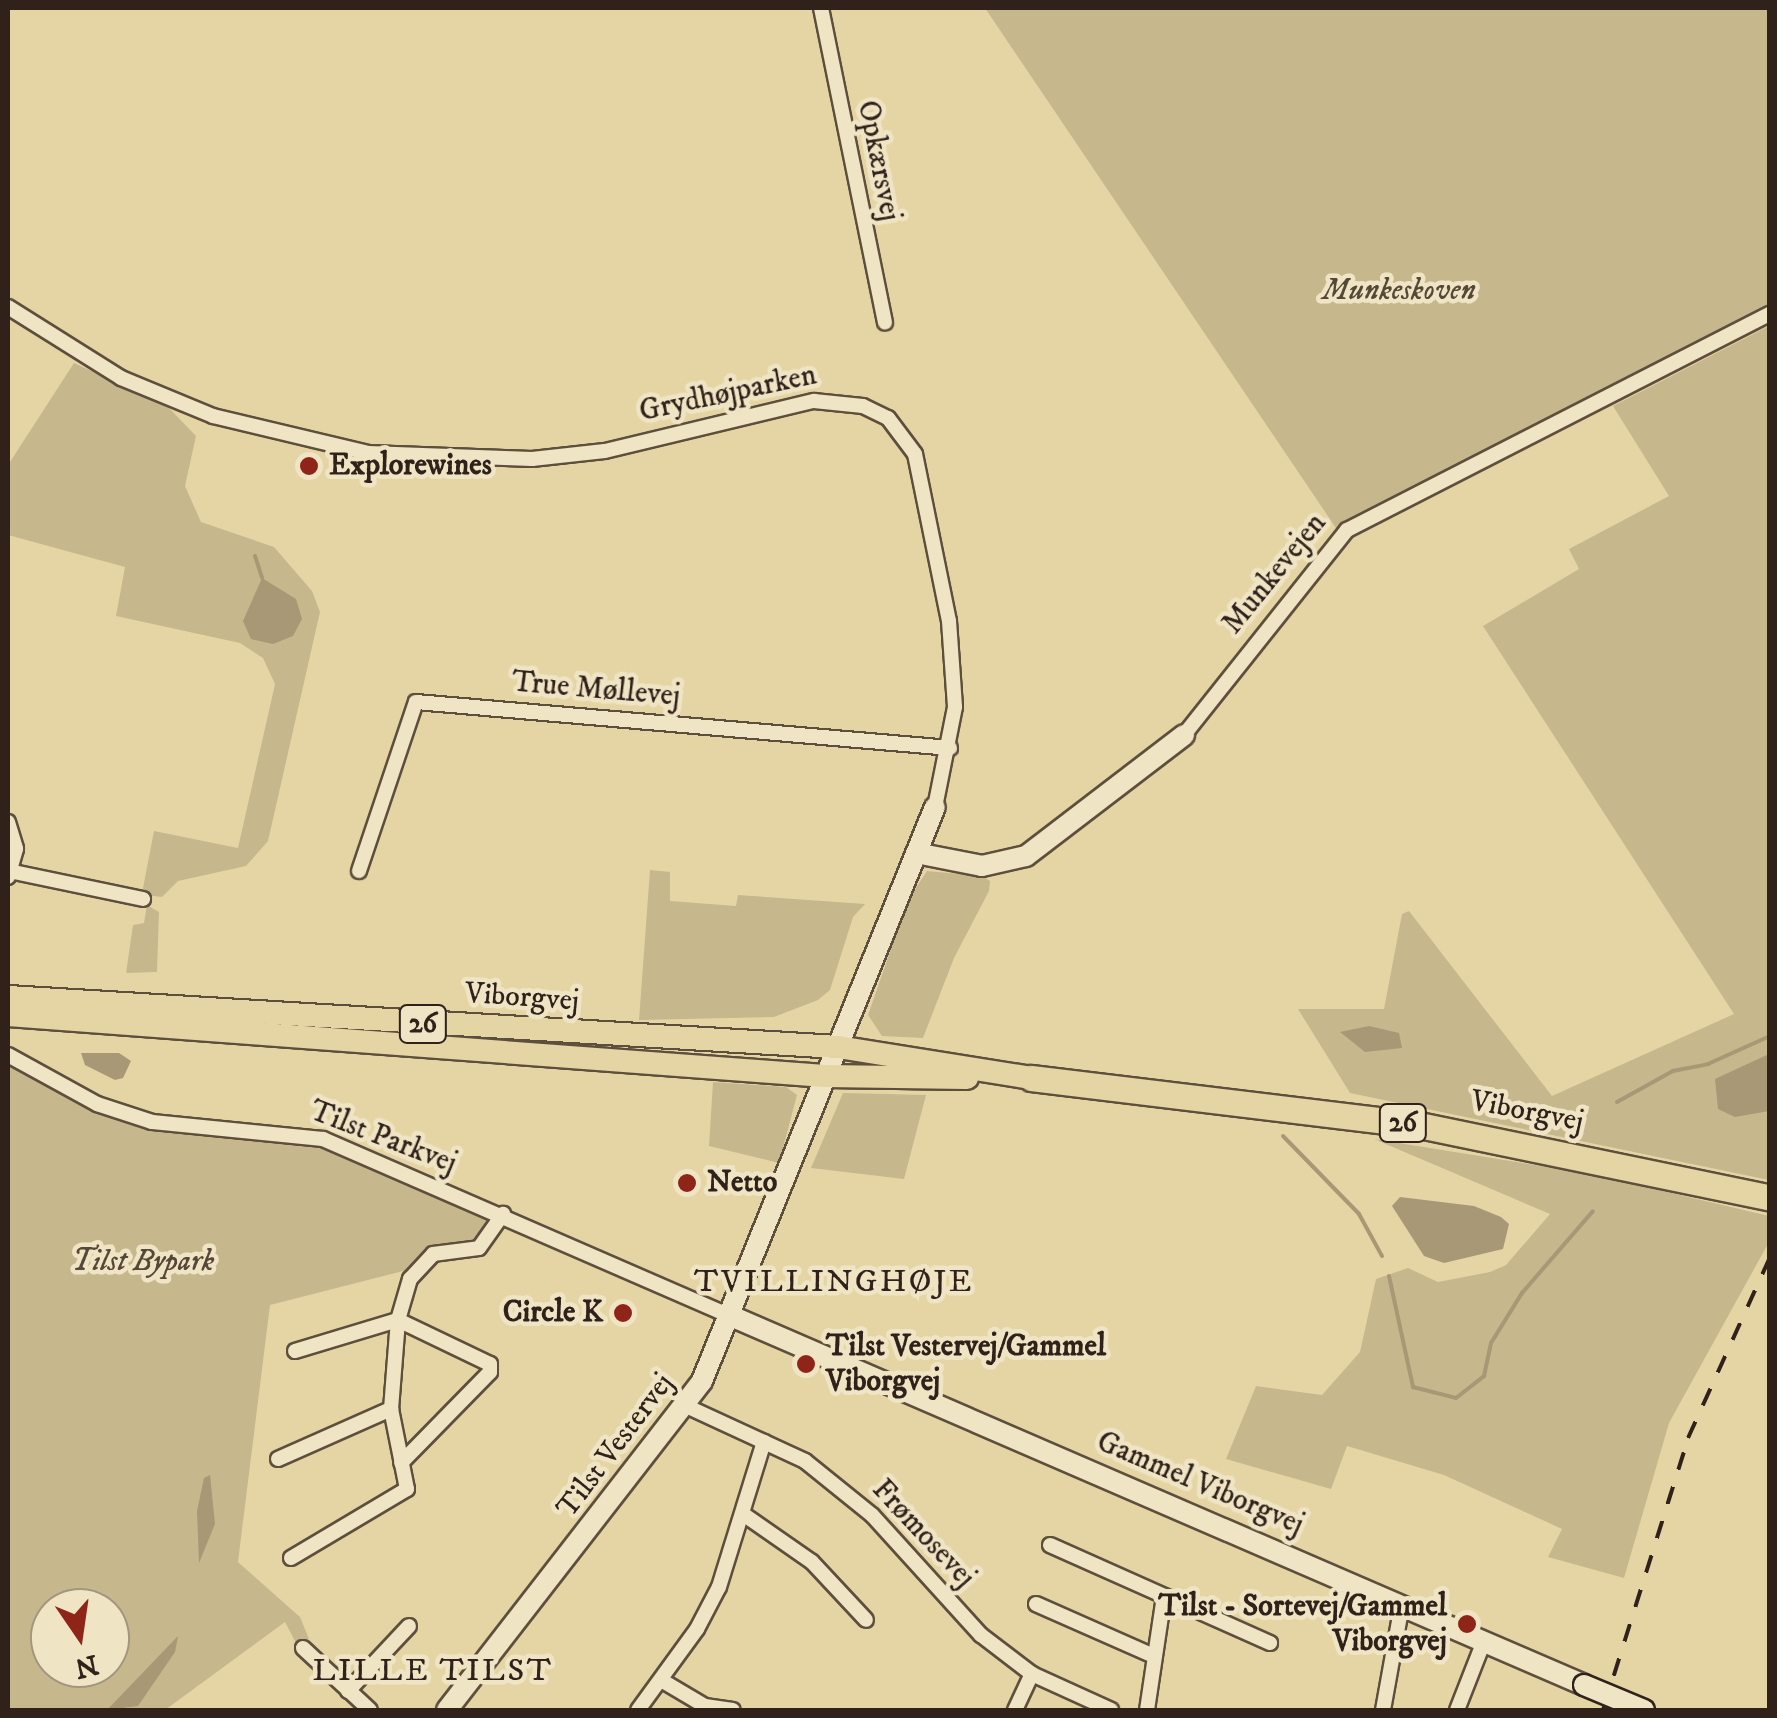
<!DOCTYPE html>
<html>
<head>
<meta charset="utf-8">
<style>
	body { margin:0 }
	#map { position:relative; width:1777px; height:1718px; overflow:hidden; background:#e6d5a4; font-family:"IM FELL DW Pica",serif }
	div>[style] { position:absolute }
	.green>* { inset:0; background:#c7b78d }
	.water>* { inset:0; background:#a89875 }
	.stream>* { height:4px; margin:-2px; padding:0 2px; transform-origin:2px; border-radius:2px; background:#a89875 }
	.roads { filter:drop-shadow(2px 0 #5e4f3d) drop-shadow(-2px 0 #5e4f3d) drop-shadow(0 2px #5e4f3d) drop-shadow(0 -2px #5e4f3d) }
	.street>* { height:14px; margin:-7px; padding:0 7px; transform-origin:7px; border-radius:7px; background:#efe4c4 }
	.secondary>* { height:20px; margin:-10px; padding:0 10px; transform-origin:10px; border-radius:10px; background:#efe4c4 }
	.primary>* { height:22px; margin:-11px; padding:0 11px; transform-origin:11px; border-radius:11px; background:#e6d5a4 }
	.highway>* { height:25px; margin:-12.5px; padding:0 12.5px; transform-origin:12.5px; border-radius:12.5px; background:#e6d5a4 }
	.rail>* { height:4px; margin-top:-2px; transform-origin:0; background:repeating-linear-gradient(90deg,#30221b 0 18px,transparent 0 36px) }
	.bridges { filter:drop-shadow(2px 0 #30221b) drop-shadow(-2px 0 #30221b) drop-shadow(0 2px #30221b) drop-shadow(0 -2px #30221b) }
	.secondary-bridge>* { height:20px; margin:-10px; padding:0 10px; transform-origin:10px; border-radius:10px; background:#efe4c4 }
	.dots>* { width:28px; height:28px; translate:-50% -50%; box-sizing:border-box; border:5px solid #efe4c4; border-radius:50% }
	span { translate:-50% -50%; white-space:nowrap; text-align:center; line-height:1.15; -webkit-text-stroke:9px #efe4c4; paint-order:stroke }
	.shield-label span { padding:2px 8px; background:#efe4c4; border:2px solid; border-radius:8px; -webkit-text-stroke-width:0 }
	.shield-label { font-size:28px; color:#30221b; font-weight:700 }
	.street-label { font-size:30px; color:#30221b }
	.park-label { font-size:30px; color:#564738; font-style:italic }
	.poi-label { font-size:30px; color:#30221b; font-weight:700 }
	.left { translate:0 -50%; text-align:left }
	.right { translate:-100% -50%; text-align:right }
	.neighbourhood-label { font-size:32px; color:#30221b; letter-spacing:2.5px }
	.frame { position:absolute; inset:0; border:10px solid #30221b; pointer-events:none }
	.north { position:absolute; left:30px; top:1588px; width:100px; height:100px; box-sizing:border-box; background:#efe4c4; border:2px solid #a39680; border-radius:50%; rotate:167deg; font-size:28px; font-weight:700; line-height:40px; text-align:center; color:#30221b }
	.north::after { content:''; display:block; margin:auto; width:35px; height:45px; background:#8f2418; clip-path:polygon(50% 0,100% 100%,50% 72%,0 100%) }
</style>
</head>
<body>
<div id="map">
	<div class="green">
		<i style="clip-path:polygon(985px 8px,1769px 8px,1769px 303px,1338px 531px)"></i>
		<i style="clip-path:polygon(1769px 326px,1769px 1180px,1350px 1093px,1298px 1009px,1384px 1009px,1402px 914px,1409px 911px,1552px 1096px,1734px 1014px,1483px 626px,1579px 569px,1569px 549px,1669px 496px,1613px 406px)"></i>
		<i style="clip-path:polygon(74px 363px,168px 407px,196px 436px,185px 486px,201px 522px,274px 547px,312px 591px,320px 612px,268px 841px,246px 866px,178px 881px,162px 897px,145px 895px,143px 888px,154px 831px,238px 848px,275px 684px,263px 658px,240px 643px,116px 616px,125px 567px,8px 535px,8px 465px)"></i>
		<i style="clip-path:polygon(650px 870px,670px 872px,670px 901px,736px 906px,738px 895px,865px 904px,853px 917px,830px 990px,818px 1000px,774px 1017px,639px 1020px)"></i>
		<i style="clip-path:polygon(927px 871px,982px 876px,990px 881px,989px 891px,954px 958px,923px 1038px,882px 1036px,868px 1015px,908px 900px)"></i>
		<i style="clip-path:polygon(147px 905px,159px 912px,157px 972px,126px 973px,133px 925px,144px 923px)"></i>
		<i style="clip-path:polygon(evenodd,8px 1061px,135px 1125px,319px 1144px,486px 1219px,489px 1229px,480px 1241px,429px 1250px,407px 1270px,270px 1305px,238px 1562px,300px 1617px,309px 1639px,297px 1645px,285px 1622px,165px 1710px,8px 1710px,8px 1061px,50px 1608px,110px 1608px,110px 1668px,50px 1668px,50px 1608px)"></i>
		<i style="clip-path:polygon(713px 1082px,786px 1087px,797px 1095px,779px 1163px,709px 1146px)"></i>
		<i style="clip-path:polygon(843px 1093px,926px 1095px,904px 1179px,811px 1168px)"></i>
		<i style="clip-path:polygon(1374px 1139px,1591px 1174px,1769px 1216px,1769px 1242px,1669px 1423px,1624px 1578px,1548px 1557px,1562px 1529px,1444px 1475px,1347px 1446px,1331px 1489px,1226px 1459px,1256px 1386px,1322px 1395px,1360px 1352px,1376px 1279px,1408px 1268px,1438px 1282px,1490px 1272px,1506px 1265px,1550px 1214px)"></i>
	</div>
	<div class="water">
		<i style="clip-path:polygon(262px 578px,296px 599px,302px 619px,293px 636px,273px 644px,251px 639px,243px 621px)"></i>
		<i style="clip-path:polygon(1369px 1026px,1399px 1033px,1402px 1048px,1365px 1052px,1340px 1032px)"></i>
		<i style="clip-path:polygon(81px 1053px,119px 1053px,131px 1061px,123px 1078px,115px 1080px,85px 1065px)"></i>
		<i style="clip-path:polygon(1769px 1054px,1769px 1111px,1735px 1117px,1718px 1109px,1715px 1079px)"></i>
		<i style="clip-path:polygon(1400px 1197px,1474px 1206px,1501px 1217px,1509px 1224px,1503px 1249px,1444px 1263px,1424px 1256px,1392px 1206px)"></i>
		<i style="clip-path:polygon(210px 1475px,215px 1524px,199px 1563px,197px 1511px,204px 1478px)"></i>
		<i style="clip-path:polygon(178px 1636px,175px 1652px,138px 1706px,107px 1710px)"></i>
	</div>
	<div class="stream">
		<i style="left:255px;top:556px;width:23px;rotate:72deg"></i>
		<i style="left:1617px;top:1102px;width:64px;rotate:-29deg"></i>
		<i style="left:1673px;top:1071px;width:36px;rotate:-11deg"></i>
		<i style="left:1708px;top:1064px;width:68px;rotate:-24.3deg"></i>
		<i style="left:1283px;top:1136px;width:109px;rotate:45.7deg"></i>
		<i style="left:1359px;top:1214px;width:48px;rotate:61.3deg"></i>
		<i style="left:1389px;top:1276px;width:114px;rotate:77.8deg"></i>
		<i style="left:1413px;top:1387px;width:44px;rotate:14.3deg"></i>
		<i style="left:1456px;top:1398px;width:36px;rotate:-38deg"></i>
		<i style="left:1484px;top:1376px;width:34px;rotate:-78deg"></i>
		<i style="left:1491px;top:1343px;width:59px;rotate:-58.2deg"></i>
		<i style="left:1522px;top:1293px;width:108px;rotate:-49.1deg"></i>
	</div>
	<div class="roads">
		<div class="street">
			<i style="left:821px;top:8px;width:321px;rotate:78.5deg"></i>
			<i style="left:8px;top:307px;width:133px;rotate:32.1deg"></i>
			<i style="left:121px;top:378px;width:100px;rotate:22.4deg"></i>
			<i style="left:213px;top:416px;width:159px;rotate:13.4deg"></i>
			<i style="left:368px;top:453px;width:164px;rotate:2.1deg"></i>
			<i style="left:532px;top:459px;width:73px;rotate:-6.3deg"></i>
			<i style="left:605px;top:451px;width:215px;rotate:-13.5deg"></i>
			<i style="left:814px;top:401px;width:49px;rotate:5.8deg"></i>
			<i style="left:863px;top:406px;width:28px;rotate:26deg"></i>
			<i style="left:888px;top:418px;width:45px;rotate:53.1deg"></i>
			<i style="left:915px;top:454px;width:170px;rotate:78.5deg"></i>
			<i style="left:949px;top:621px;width:86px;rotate:86deg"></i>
			<i style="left:955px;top:707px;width:102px;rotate:101.3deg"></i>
			<i style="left:1184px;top:735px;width:262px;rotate:-51.5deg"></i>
			<i style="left:1347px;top:530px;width:475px;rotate:-27.1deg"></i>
			<i style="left:8px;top:822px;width:28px;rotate:73deg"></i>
			<i style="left:16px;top:849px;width:29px;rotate:106deg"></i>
			<i style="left:9px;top:871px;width:137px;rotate:11.8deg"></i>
			<i style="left:359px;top:871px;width:178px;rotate:-71.4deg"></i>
			<i style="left:416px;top:702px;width:536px;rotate:4.92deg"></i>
			<i style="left:8px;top:1055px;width:102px;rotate:28.8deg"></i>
			<i style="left:97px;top:1104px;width:58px;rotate:18.1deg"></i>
			<i style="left:152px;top:1122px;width:172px;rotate:5.7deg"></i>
			<i style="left:323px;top:1139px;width:445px;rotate:23.5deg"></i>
			<i style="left:295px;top:1351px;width:108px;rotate:-16.8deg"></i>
			<i style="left:398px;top:1320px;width:102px;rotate:25.6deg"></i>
			<i style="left:490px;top:1364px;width:8px;rotate:90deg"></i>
			<i style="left:490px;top:1372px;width:127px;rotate:134.4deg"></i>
			<i style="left:686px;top:1406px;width:131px;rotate:24.8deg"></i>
			<i style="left:805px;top:1461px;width:86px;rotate:38.9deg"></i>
			<i style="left:872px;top:1515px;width:162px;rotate:47.8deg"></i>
			<i style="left:981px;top:1635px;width:64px;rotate:37.4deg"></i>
			<i style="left:1032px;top:1674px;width:87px;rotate:24.5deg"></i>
			<i style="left:278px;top:1459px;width:124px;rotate:-23.9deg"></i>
			<i style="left:743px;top:1514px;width:84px;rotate:34.8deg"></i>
			<i style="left:812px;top:1562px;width:79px;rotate:47deg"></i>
			<i style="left:1050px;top:1545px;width:241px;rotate:24deg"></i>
			<i style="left:291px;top:1558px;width:135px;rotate:-30.7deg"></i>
			<i style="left:407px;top:1489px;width:82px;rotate:-101.3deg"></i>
			<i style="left:391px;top:1409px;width:89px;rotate:-85.5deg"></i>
			<i style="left:398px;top:1320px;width:43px;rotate:-73.7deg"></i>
			<i style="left:410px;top:1279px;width:34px;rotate:-47deg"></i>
			<i style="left:433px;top:1254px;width:46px;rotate:-7.4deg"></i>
			<i style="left:479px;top:1248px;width:42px;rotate:-54.8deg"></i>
			<i style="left:1036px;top:1604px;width:129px;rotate:23.8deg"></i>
			<i style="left:303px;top:1648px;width:91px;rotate:42.8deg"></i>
			<i style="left:661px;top:1680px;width:51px;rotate:30.6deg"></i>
			<i style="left:705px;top:1706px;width:28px;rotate:8deg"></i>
			<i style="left:348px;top:1691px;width:89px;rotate:-46.8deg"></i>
			<i style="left:638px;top:1710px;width:100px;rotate:-53.9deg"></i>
			<i style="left:697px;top:1629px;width:47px;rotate:-62.4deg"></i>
			<i style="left:719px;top:1587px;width:152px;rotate:-72.8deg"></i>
			<i style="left:1015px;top:1710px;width:40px;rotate:-65deg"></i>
			<i style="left:1147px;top:1710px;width:115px;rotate:-81.5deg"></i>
			<i style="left:1383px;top:1710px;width:108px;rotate:-79.8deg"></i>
			<i style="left:1457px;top:1710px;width:74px;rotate:-68.6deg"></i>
		</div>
		<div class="secondary">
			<i style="left:916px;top:853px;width:67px;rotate:11.1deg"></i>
			<i style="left:982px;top:866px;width:45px;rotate:-12.8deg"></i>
			<i style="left:1026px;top:856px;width:199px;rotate:-37.4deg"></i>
			<i style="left:731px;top:1316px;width:929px;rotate:23.39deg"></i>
			<i style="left:447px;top:1710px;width:416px;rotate:-52.2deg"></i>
			<i style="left:702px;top:1381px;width:619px;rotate:-67.91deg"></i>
		</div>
		<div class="primary">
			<i style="left:8px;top:997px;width:832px;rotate:3.45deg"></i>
			<i style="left:838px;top:1047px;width:195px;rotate:9.1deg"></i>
			<i style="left:8px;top:1015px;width:819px;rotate:4.27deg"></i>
			<i style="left:825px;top:1076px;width:142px;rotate:0.8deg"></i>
		</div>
		<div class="highway">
			<i style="left:1031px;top:1078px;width:391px;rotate:6.9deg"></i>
			<i style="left:1419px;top:1125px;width:359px;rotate:11.7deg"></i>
		</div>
	</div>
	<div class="rail">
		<i style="left:1603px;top:1710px;width:285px;rotate:-72.6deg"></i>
		<i style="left:1688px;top:1438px;width:199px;rotate:-65.6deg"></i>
	</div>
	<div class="bridges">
		<div class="secondary-bridge">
			<i style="left:1584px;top:1685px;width:65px;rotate:22.6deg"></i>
		</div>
	</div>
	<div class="dots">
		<i style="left:309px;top:466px;background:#8f2418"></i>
		<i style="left:687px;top:1183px;background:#8f2418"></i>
		<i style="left:623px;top:1313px;background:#8f2418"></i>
		<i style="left:806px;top:1364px;background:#8f2418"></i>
		<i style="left:1467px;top:1624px;background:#8f2418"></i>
	</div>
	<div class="shield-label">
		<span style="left:423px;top:1024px">26</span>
		<span style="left:1403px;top:1123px">26</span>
	</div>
	<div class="street-label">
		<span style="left:878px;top:161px;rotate:79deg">Opkærsvej</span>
		<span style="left:728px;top:394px;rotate:-12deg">Grydhøjparken</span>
		<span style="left:1275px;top:574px;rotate:-51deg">Munkevejen</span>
		<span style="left:596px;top:690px;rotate:5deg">True Møllevej</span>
		<span style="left:522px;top:998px;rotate:4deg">Viborgvej</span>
		<span style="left:1527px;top:1112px;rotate:11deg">Viborgvej</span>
		<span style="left:383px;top:1138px;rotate:21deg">Tilst Parkvej</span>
		<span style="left:616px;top:1446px;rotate:-53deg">Tilst Vestervej</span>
		<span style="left:1200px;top:1484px;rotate:23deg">Gammel Viborgvej</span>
		<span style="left:923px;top:1534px;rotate:47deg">Frømosevej</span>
	</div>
	<div class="park-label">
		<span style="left:1399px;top:291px">Munkeskoven</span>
		<span style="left:143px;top:1262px">Tilst Bypark</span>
	</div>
	<div class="poi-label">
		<span class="left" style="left:329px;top:466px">Explorewines</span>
		<span class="left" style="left:707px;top:1183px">Netto</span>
		<span class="right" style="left:603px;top:1313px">Circle K</span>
		<span class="left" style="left:826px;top:1364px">Tilst Vestervej/Gammel<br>Viborgvej</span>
		<span class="right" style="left:1447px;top:1624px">Tilst - Sortevej/Gammel<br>Viborgvej</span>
	</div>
	<div class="neighbourhood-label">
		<span style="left:834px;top:1282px">TVILLINGHØJE</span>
		<span style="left:433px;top:1671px">LILLE TILST</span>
	</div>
	<div class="frame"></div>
	<div class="north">N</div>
</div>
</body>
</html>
